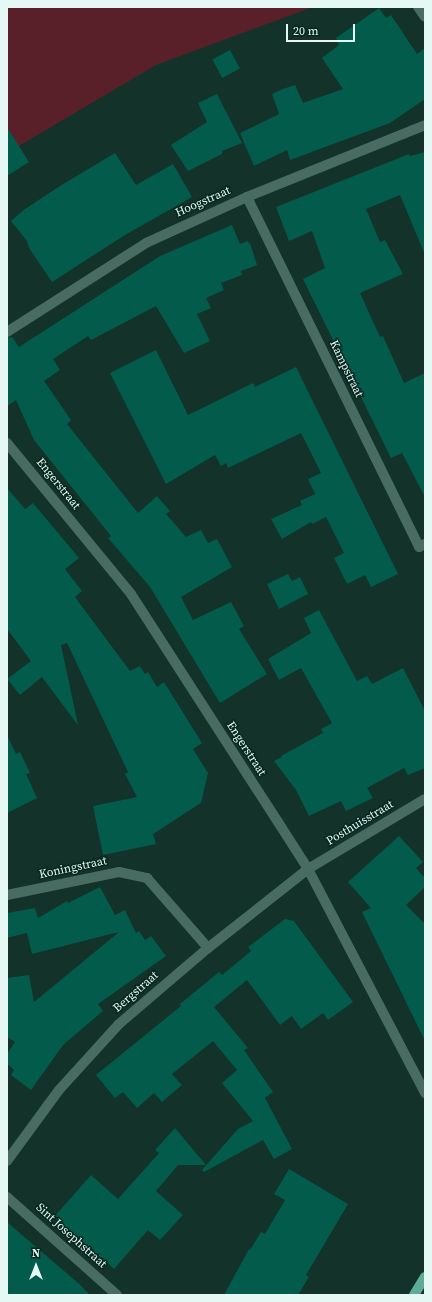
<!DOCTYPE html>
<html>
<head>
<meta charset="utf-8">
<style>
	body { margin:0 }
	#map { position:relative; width:432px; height:1302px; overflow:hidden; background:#12322a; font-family:"Source Serif 4",serif }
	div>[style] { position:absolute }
	.green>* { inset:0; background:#59202a }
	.building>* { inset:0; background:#035b4b; transform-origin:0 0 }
	.minor>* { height:10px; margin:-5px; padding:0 5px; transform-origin:5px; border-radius:5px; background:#486c62 }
	.major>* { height:10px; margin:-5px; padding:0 5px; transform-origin:5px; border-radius:5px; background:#5eac97 }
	span { translate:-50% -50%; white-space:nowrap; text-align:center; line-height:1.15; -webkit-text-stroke:3px #072820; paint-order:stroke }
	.street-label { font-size:12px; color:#e6f8f3 }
	.frame { position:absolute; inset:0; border:8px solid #e6f8f3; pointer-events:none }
	.north { position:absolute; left:16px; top:1246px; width:40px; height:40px; -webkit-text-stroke:3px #072820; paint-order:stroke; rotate:0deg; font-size:11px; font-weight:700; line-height:16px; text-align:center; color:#e6f8f3 }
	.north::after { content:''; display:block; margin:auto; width:14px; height:18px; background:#e6f8f3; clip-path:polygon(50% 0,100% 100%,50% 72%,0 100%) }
	.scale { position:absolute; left:286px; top:24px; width:69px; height:18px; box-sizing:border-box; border:2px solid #e6f8f3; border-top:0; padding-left:5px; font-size:12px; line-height:14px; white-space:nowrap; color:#e6f8f3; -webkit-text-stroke:3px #072820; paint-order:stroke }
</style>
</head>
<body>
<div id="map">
	<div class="green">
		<i style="clip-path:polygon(7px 7px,313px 7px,156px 65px,7px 153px)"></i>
	</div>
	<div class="building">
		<i style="clip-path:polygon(379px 8px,386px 18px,391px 15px,417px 54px,425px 48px,425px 99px,390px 123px,290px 160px,287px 150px,254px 166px,240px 133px,279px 114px,272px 94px,283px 89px,295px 85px,303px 103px,343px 89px,322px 58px,339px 45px,336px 38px)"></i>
		<i style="left:230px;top:50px;width:21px;height:20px;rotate:62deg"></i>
		<i style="clip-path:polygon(217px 94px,242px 143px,222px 151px,222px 154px,188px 171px,171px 145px,207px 122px,198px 103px)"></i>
		<i style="clip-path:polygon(7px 127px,29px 162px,7px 176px)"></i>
		<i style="clip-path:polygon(425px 152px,425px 255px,400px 195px,366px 209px,380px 242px,385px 240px,403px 274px,360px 293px,380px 337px,383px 336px,404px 383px,425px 373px,425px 497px,402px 453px,391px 458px,303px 279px,325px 268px,312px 231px,289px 241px,276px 207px,409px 154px,410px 156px)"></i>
		<i style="clip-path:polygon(115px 153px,136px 185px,173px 164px,192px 197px,125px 235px,52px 282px,29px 248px,27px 241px,11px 221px,25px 209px,60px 186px)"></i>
		<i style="clip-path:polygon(232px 225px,240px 244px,248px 241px,249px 244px,250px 243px,257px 265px,241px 271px,242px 275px,221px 283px,224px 290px,206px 298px,211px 308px,197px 314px,210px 341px,184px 353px,156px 306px,91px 340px,88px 336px,53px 359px,60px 370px,44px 381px,71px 420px,67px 424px,138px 513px,157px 496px,170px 511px,166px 514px,186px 537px,201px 530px,208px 543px,217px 539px,232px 567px,181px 597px,193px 620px,231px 602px,244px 626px,239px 629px,267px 674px,220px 703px,150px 587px,108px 538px,111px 536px,34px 440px,16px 400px,7px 406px,7px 338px,12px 337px,19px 347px,160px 256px)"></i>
		<i style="clip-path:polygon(156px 350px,188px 415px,253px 383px,255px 387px,296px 367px,398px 574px,371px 587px,365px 575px,347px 584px,334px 558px,344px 553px,326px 517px,312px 524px,311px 522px,282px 539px,271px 519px,302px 505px,300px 501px,315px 494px,308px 479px,321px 473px,301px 433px,228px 468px,226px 463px,221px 466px,215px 455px,166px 484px,110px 373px)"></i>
		<i style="clip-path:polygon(7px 488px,25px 509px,33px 503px,79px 558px,65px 569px,82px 591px,75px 597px,130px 671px,140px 666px,145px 674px,148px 672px,157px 687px,164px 682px,202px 743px,193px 749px,208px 773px,201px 803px,153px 834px,156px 844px,103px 855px,93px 806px,137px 797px,125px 774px,128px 772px,67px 643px,61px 645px,78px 725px,42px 677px,20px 695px,7px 679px,31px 661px,7px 629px)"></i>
		<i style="clip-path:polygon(288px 574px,292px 581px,300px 577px,308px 594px,279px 609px,267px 584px)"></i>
		<i style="clip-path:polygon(319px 610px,357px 681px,367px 676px,372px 684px,403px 668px,425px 711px,425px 768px,408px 775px,404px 768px,367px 788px,373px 798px,346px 811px,341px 801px,309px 816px,296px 790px,274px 761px,282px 757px,281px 756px,323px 733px,321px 729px,332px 723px,301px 668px,279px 680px,268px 659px,311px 633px,304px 618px)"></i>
		<i style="clip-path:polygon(7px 735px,16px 754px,20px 752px,30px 773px,26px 774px,37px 798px,7px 813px)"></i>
		<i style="clip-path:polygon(399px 836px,423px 862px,416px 868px,425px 878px,425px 887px,406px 905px,425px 924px,425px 1041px,362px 912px,371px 908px,348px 882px)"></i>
		<i style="clip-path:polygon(100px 887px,115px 915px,125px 910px,136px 933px,139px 931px,145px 940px,151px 936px,166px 956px,98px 1004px,103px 1011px,63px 1045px,31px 1090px,11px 1075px,14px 1070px,7px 1064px,7px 1054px,15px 1042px,7px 1037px,7px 978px,29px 975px,34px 1002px,119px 932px,32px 954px,27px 933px,7px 938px,7px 913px,35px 908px,38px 918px,67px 901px,68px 903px)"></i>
		<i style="clip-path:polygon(285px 919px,294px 921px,353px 1002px,328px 1020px,323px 1013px,301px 1029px,292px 1016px,280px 1025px,247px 980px,214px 1007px,248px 1048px,244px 1050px,273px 1092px,265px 1098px,292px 1149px,274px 1159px,263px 1140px,204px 1172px,202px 1170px,238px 1129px,253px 1121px,222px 1083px,237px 1070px,213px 1041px,172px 1074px,182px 1085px,162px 1102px,154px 1093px,137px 1108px,123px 1092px,115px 1098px,96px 1075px,181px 1006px,180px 1004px,219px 972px,222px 975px,251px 951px,248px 947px)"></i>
		<i style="clip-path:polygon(175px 1128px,206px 1165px,178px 1165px,156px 1191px,183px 1215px,160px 1240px,148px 1230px,114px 1269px,54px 1217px,91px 1175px,118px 1199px,159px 1153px,155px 1150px)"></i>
		<i style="clip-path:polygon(289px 1169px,348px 1204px,306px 1275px,309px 1277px,298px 1295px,224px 1295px,249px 1249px,250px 1250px,261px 1232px,265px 1234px,285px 1200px,274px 1194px)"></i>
		<i style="clip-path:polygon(7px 1222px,77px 1282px,90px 1295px,7px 1295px)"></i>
	</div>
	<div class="minor">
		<i style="left:418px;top:7px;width:12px;rotate:55deg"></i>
		<i style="left:247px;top:197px;width:390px;rotate:63.8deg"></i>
		<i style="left:419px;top:547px;width:7px;rotate:-27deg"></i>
		<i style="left:7px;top:332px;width:165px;rotate:-32.6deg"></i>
		<i style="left:146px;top:243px;width:111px;rotate:-24.5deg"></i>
		<i style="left:247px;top:197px;width:192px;rotate:-22deg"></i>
		<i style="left:7px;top:443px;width:195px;rotate:50.6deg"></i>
		<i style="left:131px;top:594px;width:271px;rotate:57.2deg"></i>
		<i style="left:278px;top:822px;width:56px;rotate:57.4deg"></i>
		<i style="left:308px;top:869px;width:253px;rotate:62.4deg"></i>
		<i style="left:7px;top:895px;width:114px;rotate:-11.6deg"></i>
		<i style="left:119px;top:872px;width:29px;rotate:12deg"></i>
		<i style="left:147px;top:878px;width:93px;rotate:48.9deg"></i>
		<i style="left:7px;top:1161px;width:88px;rotate:-53.8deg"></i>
		<i style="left:59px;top:1090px;width:89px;rotate:-47.7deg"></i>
		<i style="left:119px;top:1024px;width:117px;rotate:-40.5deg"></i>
		<i style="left:208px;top:948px;width:127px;rotate:-38.3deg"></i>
		<i style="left:308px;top:869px;width:136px;rotate:-30.9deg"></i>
		<i style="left:7px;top:1197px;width:147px;rotate:41.7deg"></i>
	</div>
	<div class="major">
		<i style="left:414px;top:1295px;width:21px;rotate:-59deg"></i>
	</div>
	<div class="street-label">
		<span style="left:203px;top:202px;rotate:-24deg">Hoogstraat</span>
		<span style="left:346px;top:369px;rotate:64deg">Kampstraat</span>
		<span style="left:58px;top:484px;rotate:51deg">Engerstraat</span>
		<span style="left:246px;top:749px;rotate:57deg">Engerstraat</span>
		<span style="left:360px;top:823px;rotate:-31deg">Posthuisstraat</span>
		<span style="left:73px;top:868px;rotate:-12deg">Koningstraat</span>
		<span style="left:136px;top:992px;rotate:-41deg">Bergstraat</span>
		<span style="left:71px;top:1236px;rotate:42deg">Sint Josephstraat</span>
	</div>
	<div class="frame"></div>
	<div class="north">N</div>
	<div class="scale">20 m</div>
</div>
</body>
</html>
